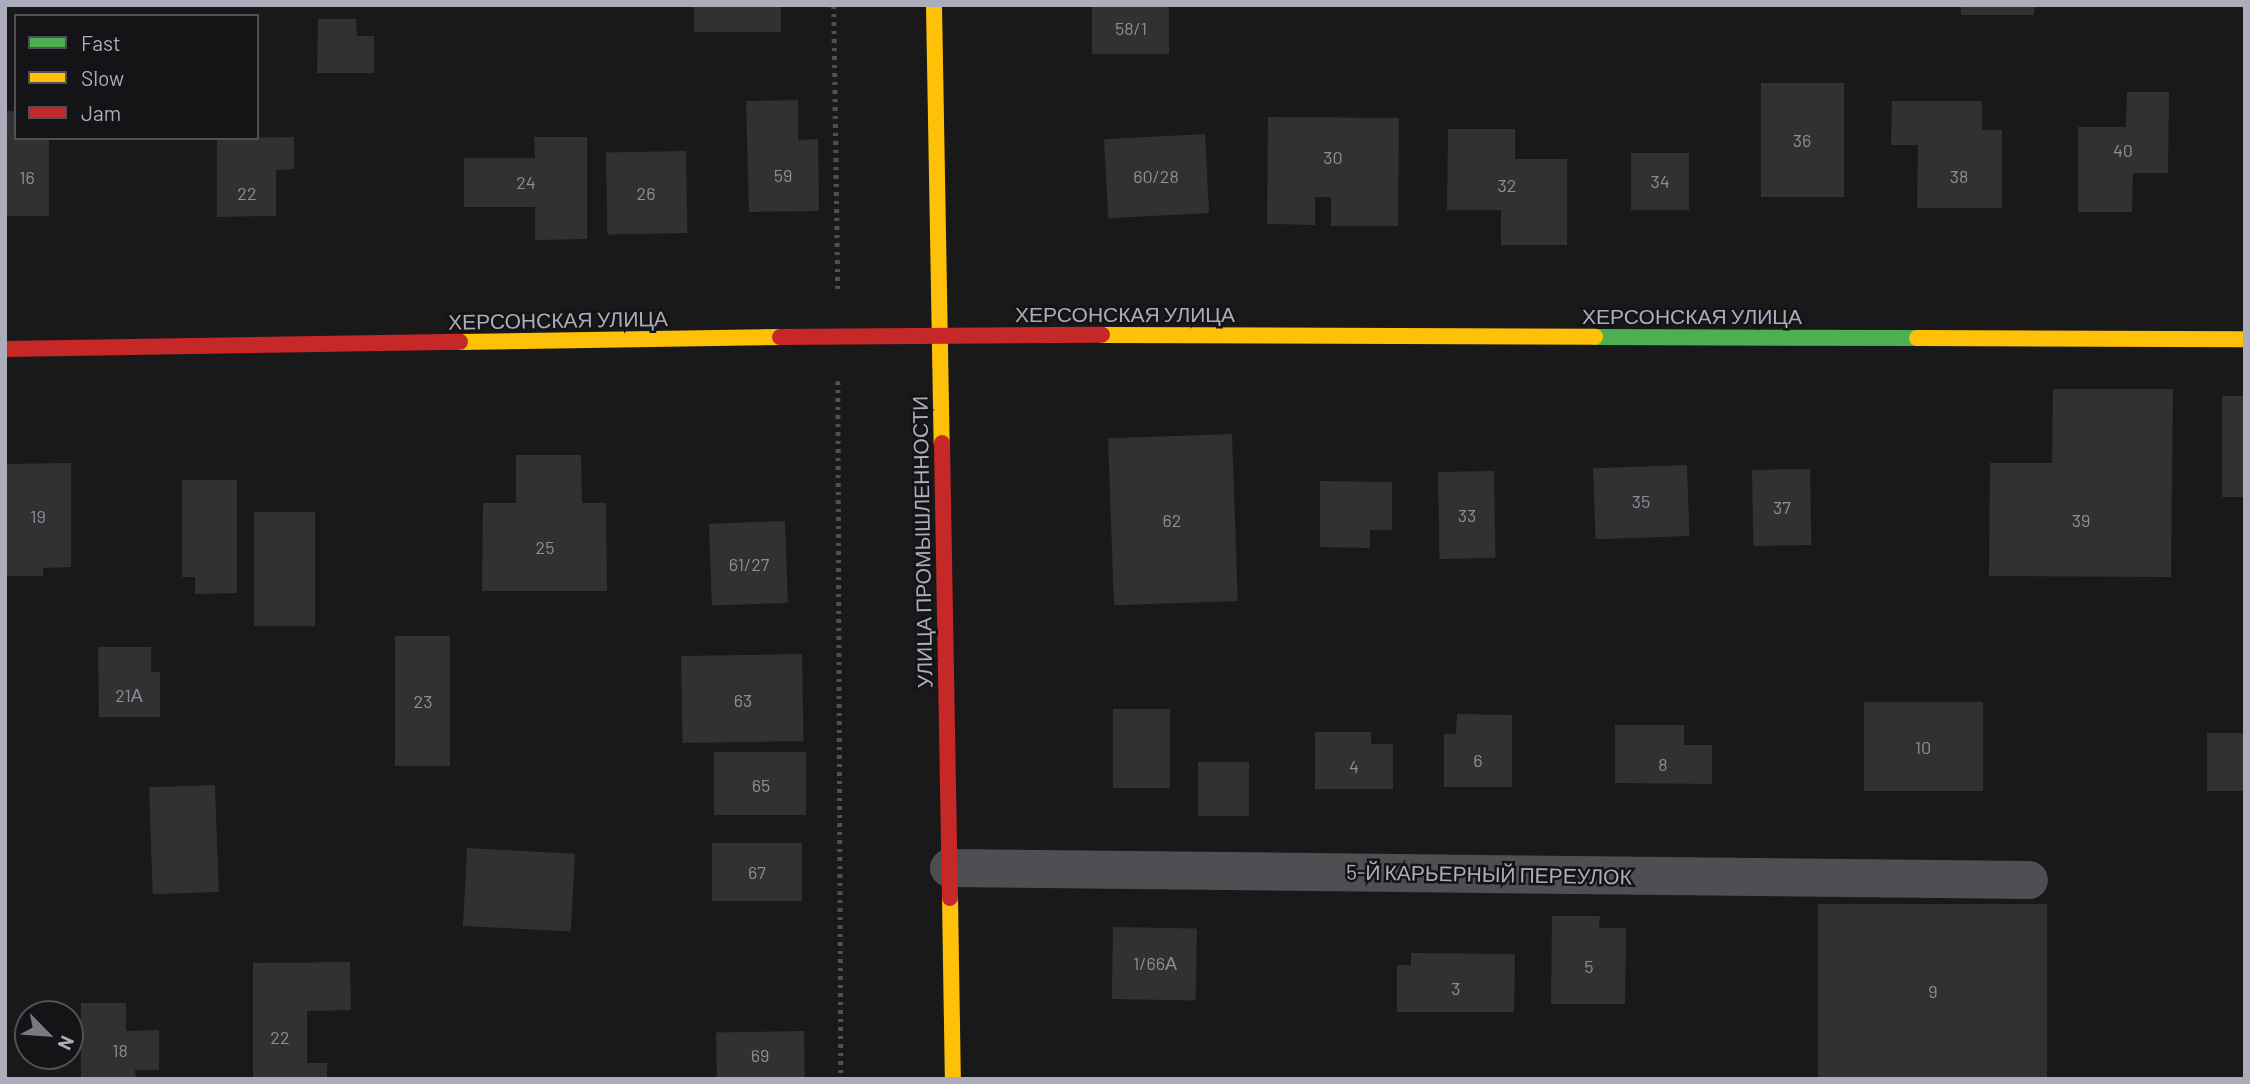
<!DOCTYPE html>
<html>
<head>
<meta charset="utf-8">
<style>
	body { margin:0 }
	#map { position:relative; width:2250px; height:1084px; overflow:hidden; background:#19191a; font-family:Barlow,sans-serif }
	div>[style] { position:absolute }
	.building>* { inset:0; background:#313132; transform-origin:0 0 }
	.path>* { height:4.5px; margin-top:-2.25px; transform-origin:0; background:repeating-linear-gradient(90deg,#4f4f54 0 3.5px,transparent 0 8.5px) }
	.street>* { height:38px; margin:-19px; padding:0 19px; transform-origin:19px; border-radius:19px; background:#4d4f53 }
	.fast>* { height:16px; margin:-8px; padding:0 8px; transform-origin:8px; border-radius:8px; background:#4caf50 }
	.slow>* { height:16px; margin:-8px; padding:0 8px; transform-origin:8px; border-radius:8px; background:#ffc107 }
	.jam>* { height:16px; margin:-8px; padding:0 8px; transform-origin:8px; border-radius:8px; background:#c62828 }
	span { translate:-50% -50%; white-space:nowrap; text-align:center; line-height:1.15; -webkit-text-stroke:5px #141316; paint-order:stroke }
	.number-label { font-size:18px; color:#8c8e98 }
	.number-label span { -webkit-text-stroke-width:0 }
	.street-label { font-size:21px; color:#abadba }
	.frame { position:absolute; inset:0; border:7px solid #abadba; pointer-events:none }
	.legend { position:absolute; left:14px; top:14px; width:245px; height:126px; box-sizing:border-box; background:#141316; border:2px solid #505158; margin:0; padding:9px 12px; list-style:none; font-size:21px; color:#abadba }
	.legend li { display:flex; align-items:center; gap:14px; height:35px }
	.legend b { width:35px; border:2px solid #505158 }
	.north { position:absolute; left:14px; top:1000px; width:70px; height:70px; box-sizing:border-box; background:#141316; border:2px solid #505158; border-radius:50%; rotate:115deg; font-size:19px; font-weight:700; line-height:28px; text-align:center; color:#abadba }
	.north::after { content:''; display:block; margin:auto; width:24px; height:32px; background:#787982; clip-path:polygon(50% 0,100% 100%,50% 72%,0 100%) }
</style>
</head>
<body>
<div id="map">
	<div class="building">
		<i style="left:694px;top:5px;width:87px;height:27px"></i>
		<i style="left:1092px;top:5px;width:77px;height:49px"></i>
		<i style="left:1961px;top:5px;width:73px;height:10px"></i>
		<i style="clip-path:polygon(318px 19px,356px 19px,357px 36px,374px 36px,374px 73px,317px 73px)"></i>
		<i style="left:1761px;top:83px;width:83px;height:114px"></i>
		<i style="clip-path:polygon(2127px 92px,2169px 92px,2168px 173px,2133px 173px,2132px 212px,2078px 212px,2078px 127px,2126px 127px)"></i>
		<i style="clip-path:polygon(798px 100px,798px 140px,818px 139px,819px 211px,749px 212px,746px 101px)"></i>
		<i style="clip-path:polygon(1892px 101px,1982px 101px,1982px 130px,2002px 130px,2002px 208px,1917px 208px,1918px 145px,1891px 145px)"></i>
		<i style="clip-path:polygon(5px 111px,16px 111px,16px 138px,49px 138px,49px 216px,5px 216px)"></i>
		<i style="clip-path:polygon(1268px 117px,1399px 118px,1398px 226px,1331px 226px,1331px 197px,1315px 197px,1315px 225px,1267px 224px)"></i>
		<i style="clip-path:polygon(1448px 129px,1515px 129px,1515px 159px,1567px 159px,1567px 245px,1501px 245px,1501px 210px,1447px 210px)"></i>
		<i style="left:1205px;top:134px;width:79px;height:101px;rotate:87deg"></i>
		<i style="clip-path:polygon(294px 137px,294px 169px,276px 170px,276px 216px,217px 217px,217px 138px)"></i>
		<i style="clip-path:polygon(534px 137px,587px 137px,587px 239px,535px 240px,535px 207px,464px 207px,464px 158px,535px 158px)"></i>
		<i style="left:686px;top:151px;width:82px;height:80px;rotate:89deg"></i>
		<i style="left:1631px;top:153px;width:58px;height:57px"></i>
		<i style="clip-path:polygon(2053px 389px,2173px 389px,2171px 577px,1989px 576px,1990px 463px,2052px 463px)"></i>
		<i style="left:2222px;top:396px;width:23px;height:101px"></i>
		<i style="left:1232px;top:434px;width:167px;height:124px;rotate:88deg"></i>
		<i style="clip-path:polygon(516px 455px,581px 455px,582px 503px,606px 503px,607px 591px,482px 591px,483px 503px,516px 503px)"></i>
		<i style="clip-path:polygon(71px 463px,71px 567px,43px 568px,43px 576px,5px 576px,5px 464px)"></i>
		<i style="left:1687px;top:465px;width:71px;height:94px;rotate:88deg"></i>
		<i style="left:1810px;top:469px;width:76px;height:58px;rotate:89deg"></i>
		<i style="left:1494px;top:471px;width:87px;height:56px;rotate:89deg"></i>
		<i style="clip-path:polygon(182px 480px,237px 480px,237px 593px,195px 594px,195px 577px,182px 577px)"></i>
		<i style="clip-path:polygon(1320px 481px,1392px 482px,1392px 530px,1370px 530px,1370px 548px,1320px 547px)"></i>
		<i style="left:315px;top:512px;width:114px;height:61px;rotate:90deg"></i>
		<i style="left:785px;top:521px;width:82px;height:76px;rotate:88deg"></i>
		<i style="left:395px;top:636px;width:55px;height:130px"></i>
		<i style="clip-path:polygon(98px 647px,151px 647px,151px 672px,160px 672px,160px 717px,99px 717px)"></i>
		<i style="left:802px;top:654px;width:87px;height:121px;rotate:89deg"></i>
		<i style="left:1864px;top:702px;width:119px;height:89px"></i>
		<i style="left:1113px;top:709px;width:57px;height:79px"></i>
		<i style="clip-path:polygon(1457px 714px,1512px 715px,1512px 787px,1444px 787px,1444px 734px,1456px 734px)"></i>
		<i style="clip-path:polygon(1615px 725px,1684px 725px,1684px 745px,1712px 745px,1712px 784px,1615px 783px)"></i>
		<i style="clip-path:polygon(1315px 732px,1371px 732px,1371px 744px,1393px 744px,1393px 789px,1315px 789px)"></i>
		<i style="left:2207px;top:733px;width:38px;height:58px"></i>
		<i style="left:806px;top:752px;width:63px;height:92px;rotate:90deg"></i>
		<i style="left:1198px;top:762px;width:51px;height:54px"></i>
		<i style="left:215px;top:785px;width:107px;height:66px;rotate:88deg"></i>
		<i style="left:712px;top:843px;width:90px;height:58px"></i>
		<i style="left:467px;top:848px;width:108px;height:78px;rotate:3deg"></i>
		<i style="left:1818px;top:904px;width:229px;height:175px"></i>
		<i style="clip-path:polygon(1552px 916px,1600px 916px,1599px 928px,1626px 928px,1625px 1004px,1551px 1004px)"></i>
		<i style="left:1113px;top:927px;width:84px;height:72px;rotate:1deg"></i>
		<i style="clip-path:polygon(1411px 953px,1515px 954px,1514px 1012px,1397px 1012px,1397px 965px,1411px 965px)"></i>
		<i style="clip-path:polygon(350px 962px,351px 1010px,307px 1011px,307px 1063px,327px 1063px,327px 1079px,253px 1079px,253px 963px)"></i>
		<i style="clip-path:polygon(81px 1003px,126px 1003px,126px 1031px,159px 1030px,159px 1070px,135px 1070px,136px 1079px,81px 1079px)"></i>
		<i style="left:804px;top:1031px;width:48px;height:88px;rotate:89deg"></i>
	</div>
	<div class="path">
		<i style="left:834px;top:5px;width:286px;rotate:89.2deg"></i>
		<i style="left:838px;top:381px;width:698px;rotate:89.75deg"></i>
	</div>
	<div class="street">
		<i style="left:949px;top:868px;width:1080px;rotate:0.64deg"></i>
	</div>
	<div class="fast">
		<i style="left:1595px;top:337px;width:322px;rotate:0.2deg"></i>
	</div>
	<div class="slow">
		<i style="left:934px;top:5px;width:438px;rotate:89deg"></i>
		<i style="left:1102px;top:335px;width:493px;rotate:0.2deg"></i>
		<i style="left:1917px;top:338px;width:328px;rotate:0.2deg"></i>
		<i style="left:460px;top:342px;width:320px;rotate:-0.9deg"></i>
		<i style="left:950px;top:898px;width:181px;rotate:89.1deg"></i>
	</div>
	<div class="jam">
		<i style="left:780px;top:337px;width:322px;rotate:-0.4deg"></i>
		<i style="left:5px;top:349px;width:455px;rotate:-0.9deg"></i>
		<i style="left:942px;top:443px;width:455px;rotate:89deg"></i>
	</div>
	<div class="number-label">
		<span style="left:1131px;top:28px">58/1</span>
		<span style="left:1802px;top:140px">36</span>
		<span style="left:2123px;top:150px">40</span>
		<span style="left:1333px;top:157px">30</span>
		<span style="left:783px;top:175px">59</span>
		<span style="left:1156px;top:176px">60/28</span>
		<span style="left:1959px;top:176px">38</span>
		<span style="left:27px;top:177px">16</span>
		<span style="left:1660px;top:181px">34</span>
		<span style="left:526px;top:182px">24</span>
		<span style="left:1507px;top:185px">32</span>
		<span style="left:247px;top:193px">22</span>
		<span style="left:646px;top:193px">26</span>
		<span style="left:1641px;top:501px">35</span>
		<span style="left:1782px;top:507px">37</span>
		<span style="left:1467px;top:515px">33</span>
		<span style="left:38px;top:516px">19</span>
		<span style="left:1172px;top:520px">62</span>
		<span style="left:2081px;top:520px">39</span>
		<span style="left:545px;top:547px">25</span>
		<span style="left:749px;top:564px">61/27</span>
		<span style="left:129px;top:695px">21А</span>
		<span style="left:743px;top:700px">63</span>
		<span style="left:423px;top:701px">23</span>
		<span style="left:1923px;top:747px">10</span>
		<span style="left:1478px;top:760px">6</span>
		<span style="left:1663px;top:764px">8</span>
		<span style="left:1354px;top:766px">4</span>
		<span style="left:761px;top:785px">65</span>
		<span style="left:757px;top:872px">67</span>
		<span style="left:1155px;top:963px">1/66А</span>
		<span style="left:1589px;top:966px">5</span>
		<span style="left:1456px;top:988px">3</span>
		<span style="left:1933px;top:991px">9</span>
		<span style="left:280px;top:1037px">22</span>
		<span style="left:120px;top:1050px">18</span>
		<span style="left:760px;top:1055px">69</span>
	</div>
	<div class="street-label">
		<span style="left:1125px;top:314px">ХЕРСОНСКАЯ УЛИЦА</span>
		<span style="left:1692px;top:316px">ХЕРСОНСКАЯ УЛИЦА</span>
		<span style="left:558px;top:320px;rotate:-1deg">ХЕРСОНСКАЯ УЛИЦА</span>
		<span style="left:922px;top:542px;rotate:-91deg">УЛИЦА ПРОМЫШЛЕННОСТИ</span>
		<span style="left:1489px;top:874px;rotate:1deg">5-Й КАРЬЕРНЫЙ ПЕРЕУЛОК</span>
	</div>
	<div class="frame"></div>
	<ul class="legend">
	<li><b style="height:9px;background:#4caf50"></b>Fast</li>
	<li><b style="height:9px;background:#ffc107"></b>Slow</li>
	<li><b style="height:9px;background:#c62828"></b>Jam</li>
	</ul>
	<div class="north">N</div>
</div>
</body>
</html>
